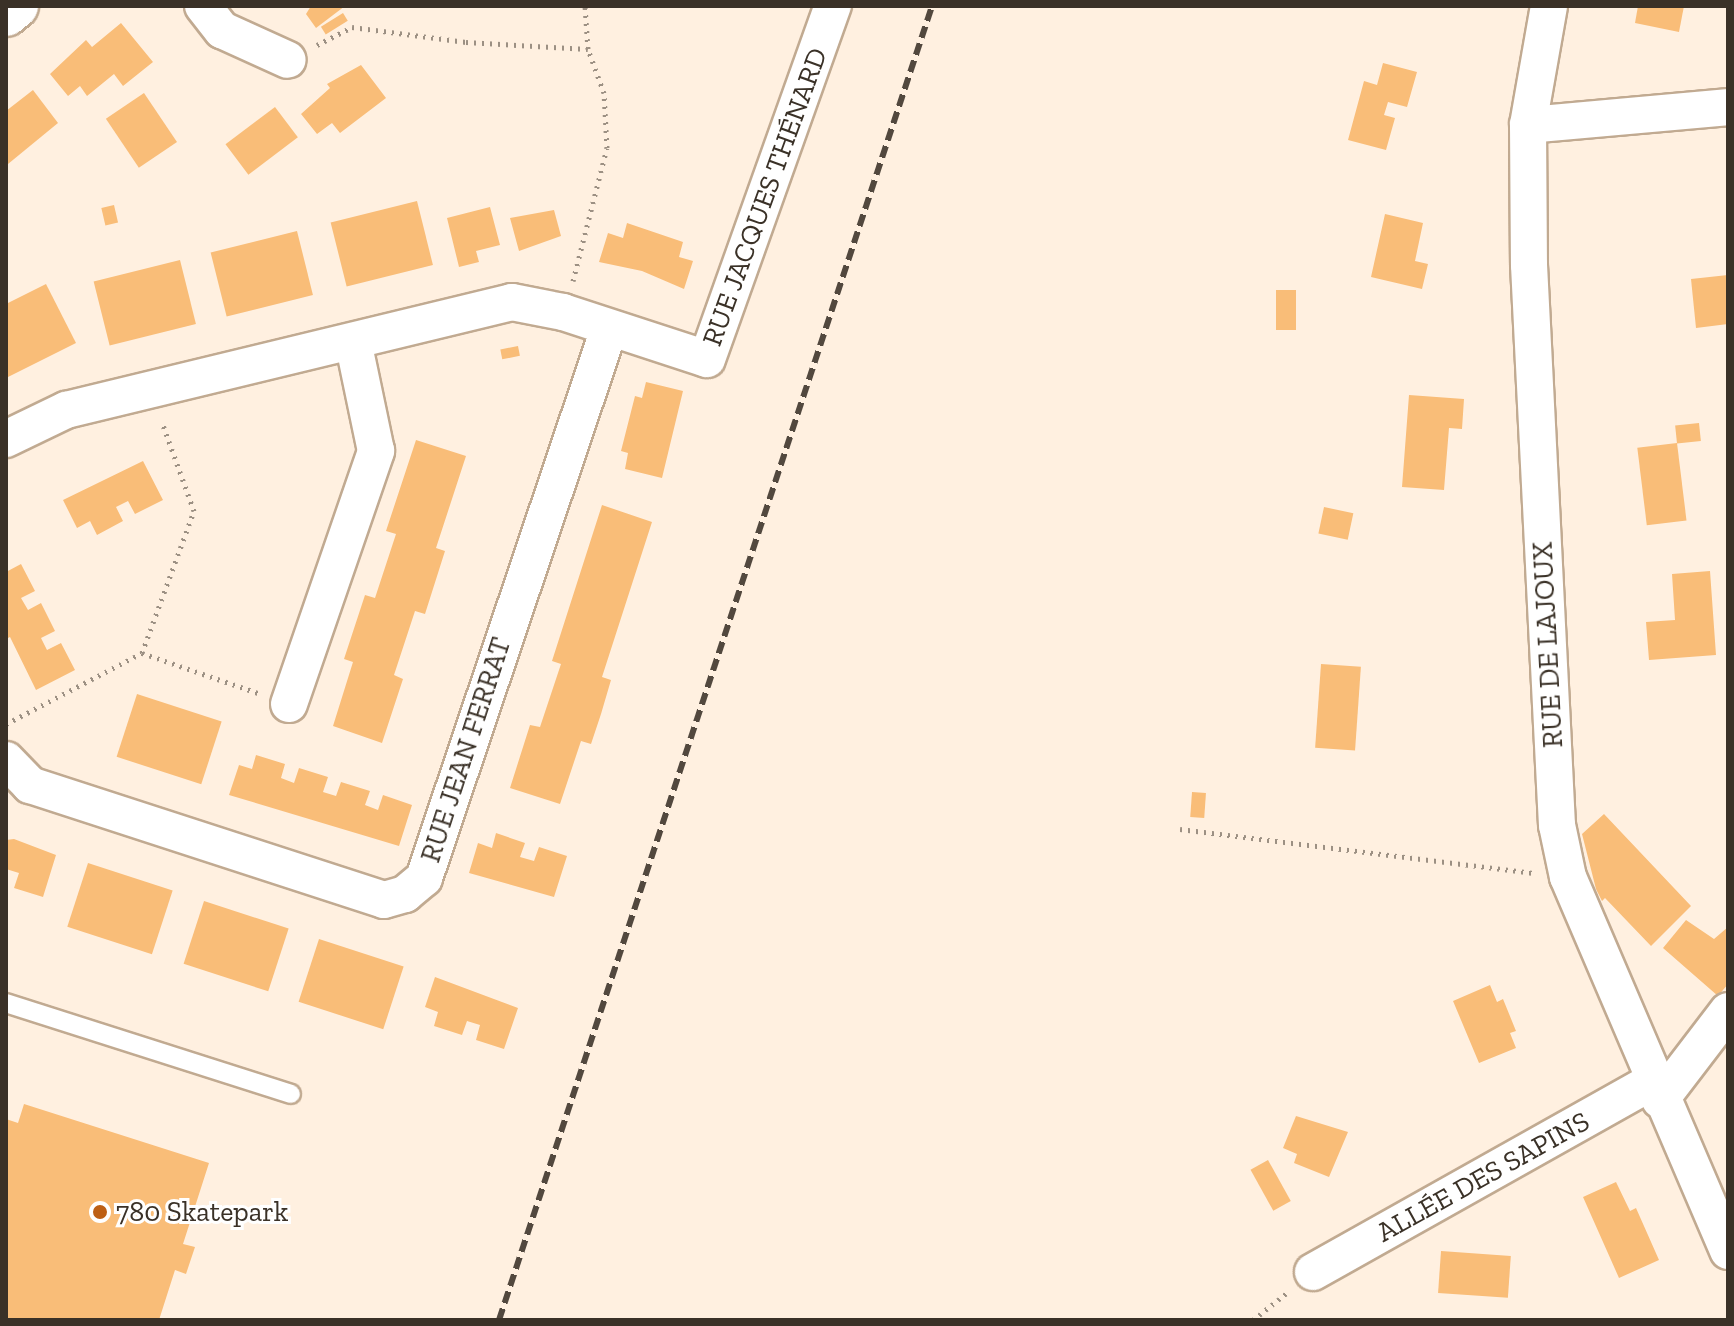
<!DOCTYPE html>
<html>
<head>
<meta charset="utf-8">
<style>
	body { margin:0 }
	#map { position:relative; width:1734px; height:1326px; overflow:hidden; background:#fff0e0; font-family:"Zilla Slab",serif }
	div>[style] { position:absolute }
	.building>* { inset:0; background:#f9bd78; transform-origin:0 0 }
	.path>* { height:5px; margin-top:-2.5px; transform-origin:0; background:repeating-linear-gradient(90deg,#9c9083 0 2px,transparent 0 8px) }
	.roads { filter:drop-shadow(2px 0 #c1aa91) drop-shadow(-2px 0 #c1aa91) drop-shadow(0 2px #c1aa91) drop-shadow(0 -2px #c1aa91) }
	.service>* { height:18px; margin:-9px; padding:0 9px; transform-origin:9px; border-radius:9px; background:#fff }
	.minor>* { height:36px; margin:-18px; padding:0 18px; transform-origin:18px; border-radius:18px; background:#fff }
	.tertiary>* { height:44px; margin:-22px; padding:0 22px; transform-origin:22px; border-radius:22px; background:#fff }
	.rail>* { height:6px; margin-top:-3px; transform-origin:0; background:repeating-linear-gradient(90deg,#52483e 0 12px,transparent 0 18px) }
	.dots>* { width:22px; height:22px; translate:-50% -50%; box-sizing:border-box; border:4px solid #fff; border-radius:50% }
	span { translate:-50% -50%; white-space:nowrap; text-align:center; line-height:1.15; -webkit-text-stroke:6px #fff; paint-order:stroke }
	.street-label { font-size:28px; color:#3a3127 }
	.poi-label { font-size:28px; color:#3a3127 }
	.left { translate:0 -50%; text-align:left }
	.frame { position:absolute; inset:0; border:8px solid #3a3127; pointer-events:none }
</style>
</head>
<body>
<div id="map">
	<div class="building">
		<i style="clip-path:polygon(311px 6px,345px 6px,316px 28px,306px 14px)"></i>
		<i style="clip-path:polygon(1638px 6px,1684px 6px,1679px 32px,1635px 23px)"></i>
		<i style="left:343px;top:13px;width:9px;height:26px;rotate:58deg"></i>
		<i style="clip-path:polygon(121px 23px,153px 62px,123px 86px,114px 74px,87px 96px,80px 86px,68px 96px,50px 74px,86px 40px,92px 47px)"></i>
		<i style="clip-path:polygon(1383px 63px,1417px 72px,1407px 107px,1388px 102px,1384px 115px,1395px 118px,1386px 150px,1348px 140px,1364px 81px,1377px 85px)"></i>
		<i style="clip-path:polygon(361px 65px,386px 98px,340px 133px,332px 123px,317px 134px,301px 114px,330px 88px,327px 84px)"></i>
		<i style="clip-path:polygon(33px 90px,58px 123px,8px 164px,6px 111px)"></i>
		<i style="left:144px;top:93px;width:59px;height:46px;rotate:56deg"></i>
		<i style="left:275px;top:107px;width:38px;height:62px;rotate:53deg"></i>
		<i style="left:417px;top:201px;width:66px;height:89px;rotate:76deg"></i>
		<i style="left:114px;top:205px;width:18px;height:13px;rotate:77deg"></i>
		<i style="clip-path:polygon(490px 207px,500px 245px,476px 251px,479px 262px,459px 267px,447px 218px)"></i>
		<i style="clip-path:polygon(554px 210px,561px 236px,519px 251px,510px 218px)"></i>
		<i style="clip-path:polygon(1385px 214px,1423px 223px,1415px 261px,1428px 264px,1422px 289px,1371px 277px)"></i>
		<i style="clip-path:polygon(627px 223px,683px 242px,679px 257px,693px 261px,684px 289px,642px 271px,599px 262px,608px 233px,623px 238px)"></i>
		<i style="left:297px;top:231px;width:66px;height:89px;rotate:76deg"></i>
		<i style="left:180px;top:260px;width:66px;height:89px;rotate:76deg"></i>
		<i style="clip-path:polygon(1728px 275px,1728px 324px,1696px 328px,1691px 279px)"></i>
		<i style="clip-path:polygon(46px 284px,76px 343px,6px 378px,6px 304px)"></i>
		<i style="left:1276px;top:290px;width:20px;height:40px"></i>
		<i style="left:518px;top:346px;width:10px;height:18px;rotate:79deg"></i>
		<i style="clip-path:polygon(646px 382px,683px 391px,662px 478px,625px 469px,628px 453px,621px 451px,635px 396px,642px 398px)"></i>
		<i style="clip-path:polygon(1409px 395px,1464px 399px,1462px 429px,1449px 428px,1444px 490px,1402px 487px)"></i>
		<i style="left:1699px;top:423px;width:18px;height:24px;rotate:84deg"></i>
		<i style="clip-path:polygon(416px 440px,466px 456px,436px 548px,445px 551px,425px 614px,415px 611px,394px 675px,403px 679px,382px 743px,333px 726px,353px 662px,344px 659px,365px 595px,375px 598px,396px 534px,386px 531px)"></i>
		<i style="left:1677px;top:443px;width:78px;height:40px;rotate:83deg"></i>
		<i style="clip-path:polygon(143px 461px,163px 500px,135px 514px,128px 501px,116px 507px,123px 521px,97px 535px,90px 521px,77px 528px,63px 500px)"></i>
		<i style="clip-path:polygon(602px 505px,652px 522px,602px 677px,611px 680px,601px 714px,591px 744px,581px 741px,560px 804px,510px 788px,530px 725px,540px 727px,561px 664px,552px 661px)"></i>
		<i style="left:1324px;top:507px;width:30px;height:27px;rotate:12deg"></i>
		<i style="clip-path:polygon(21px 564px,35px 591px,21px 598px,28px 610px,41px 603px,55px 631px,41px 638px,47px 650px,61px 643px,75px 670px,36px 690px,10px 637px,6px 639px,6px 572px)"></i>
		<i style="clip-path:polygon(1710px 571px,1716px 655px,1649px 660px,1646px 622px,1675px 620px,1672px 574px)"></i>
		<i style="left:1321px;top:664px;width:40px;height:84px;rotate:4deg"></i>
		<i style="left:137px;top:694px;width:89px;height:66px;rotate:18deg"></i>
		<i style="clip-path:polygon(256px 755px,285px 764px,281px 778px,294px 783px,299px 768px,328px 777px,323px 792px,336px 796px,341px 782px,370px 791px,365px 805px,378px 810px,383px 795px,412px 805px,399px 846px,229px 795px,239px 765px,252px 769px)"></i>
		<i style="left:1192px;top:792px;width:14px;height:25px;rotate:4deg"></i>
		<i style="clip-path:polygon(1604px 814px,1691px 906px,1651px 946px,1605px 898px,1602px 901px,1596px 889px,1582px 834px)"></i>
		<i style="clip-path:polygon(496px 833px,525px 843px,520px 857px,534px 861px,539px 847px,567px 856px,554px 897px,469px 873px,478px 843px,492px 848px)"></i>
		<i style="clip-path:polygon(14px 839px,56px 855px,43px 897px,14px 888px,19px 873px,6px 869px,6px 840px)"></i>
		<i style="left:88px;top:863px;width:89px;height:67px;rotate:18deg"></i>
		<i style="left:204px;top:901px;width:89px;height:66px;rotate:18deg"></i>
		<i style="clip-path:polygon(1686px 920px,1714px 939px,1728px 927px,1728px 984px,1718px 996px,1663px 948px)"></i>
		<i style="left:319px;top:939px;width:89px;height:66px;rotate:18deg"></i>
		<i style="clip-path:polygon(435px 977px,518px 1008px,504px 1049px,476px 1040px,480px 1025px,467px 1021px,462px 1035px,434px 1026px,438px 1012px,425px 1007px)"></i>
		<i style="clip-path:polygon(1490px 985px,1497px 1002px,1503px 999px,1516px 1031px,1510px 1033px,1516px 1048px,1479px 1063px,1453px 1001px)"></i>
		<i style="clip-path:polygon(24px 1104px,209px 1163px,183px 1244px,195px 1247px,186px 1274px,175px 1270px,159px 1320px,6px 1320px,6px 1119px,18px 1123px)"></i>
		<i style="clip-path:polygon(1296px 1116px,1348px 1132px,1329px 1177px,1294px 1163px,1297px 1154px,1283px 1148px)"></i>
		<i style="left:1268px;top:1160px;width:47px;height:20px;rotate:61deg"></i>
		<i style="clip-path:polygon(1616px 1182px,1630px 1211px,1636px 1208px,1659px 1260px,1619px 1278px,1583px 1197px)"></i>
		<i style="left:1441px;top:1251px;width:70px;height:42px;rotate:4deg"></i>
	</div>
	<div class="path">
		<i style="left:317px;top:45px;width:39px;rotate:-27deg"></i>
		<i style="left:352px;top:27px;width:115px;rotate:7.5deg"></i>
		<i style="left:466px;top:42px;width:122px;rotate:3.3deg"></i>
		<i style="left:573px;top:281px;width:137px;rotate:-75.7deg"></i>
		<i style="left:607px;top:148px;width:55px;rotate:-93.1deg"></i>
		<i style="left:604px;top:93px;width:47px;rotate:-110deg"></i>
		<i style="left:588px;top:49px;width:43px;rotate:-94deg"></i>
		<i style="left:142px;top:653px;width:123px;rotate:19deg"></i>
		<i style="left:6px;top:724px;width:153px;rotate:-27.6deg"></i>
		<i style="left:142px;top:653px;width:151px;rotate:-69.9deg"></i>
		<i style="left:194px;top:511px;width:95px;rotate:-109.8deg"></i>
		<i style="left:1180px;top:829px;width:358px;rotate:7.1deg"></i>
		<i style="left:1253px;top:1320px;width:45px;rotate:-38.7deg"></i>
	</div>
	<div class="roads">
		<div class="service">
			<i style="left:6px;top:1003px;width:299px;rotate:17.7deg"></i>
		</div>
		<div class="minor">
			<i style="left:203px;top:6px;width:31px;rotate:52deg"></i>
			<i style="left:222px;top:30px;width:72px;rotate:24.4deg"></i>
			<i style="left:1549px;top:6px;width:121px;rotate:100deg"></i>
			<i style="left:1528px;top:125px;width:140px;rotate:89.6deg"></i>
			<i style="left:1529px;top:265px;width:561px;rotate:87.14deg"></i>
			<i style="left:1557px;top:825px;width:53px;rotate:78.1deg"></i>
			<i style="left:1568px;top:877px;width:407px;rotate:66.8deg"></i>
			<i style="left:1528px;top:125px;width:201px;rotate:-5.1deg"></i>
			<i style="left:6px;top:439px;width:67px;rotate:-25.8deg"></i>
			<i style="left:66px;top:410px;width:459px;rotate:-13.6deg"></i>
			<i style="left:512px;top:302px;width:52px;rotate:11.1deg"></i>
			<i style="left:563px;top:312px;width:151px;rotate:18.1deg"></i>
			<i style="left:707px;top:359px;width:375px;rotate:-70.4deg"></i>
			<i style="left:289px;top:704px;width:268px;rotate:-71deg"></i>
			<i style="left:376px;top:451px;width:112px;rotate:-101.8deg"></i>
			<i style="left:6px;top:760px;width:35px;rotate:46deg"></i>
			<i style="left:30px;top:785px;width:372px;rotate:18deg"></i>
			<i style="left:384px;top:900px;width:22px;rotate:-16deg"></i>
			<i style="left:405px;top:894px;width:25px;rotate:-40deg"></i>
			<i style="left:424px;top:878px;width:579px;rotate:-71.38deg"></i>
			<i style="left:1660px;top:1100px;width:112px;rotate:-52.6deg"></i>
			<i style="left:1313px;top:1272px;width:389px;rotate:-29.3deg"></i>
		</div>
		<div class="tertiary">
			<i style="left:6px;top:14px;width:13px;rotate:-39deg"></i>
		</div>
	</div>
	<div class="rail">
		<i style="left:499px;top:1320px;width:1384px;rotate:-71.76deg"></i>
	</div>
	<div class="dots">
		<i style="left:100px;top:1212px;background:#bd5f14"></i>
	</div>
	<div class="street-label">
		<span style="left:765px;top:197px;rotate:-70deg">RUE JACQUES THÉNARD</span>
		<span style="left:1548px;top:645px;rotate:-93deg">RUE DE LAJOUX</span>
		<span style="left:466px;top:750px;rotate:-72deg">RUE JEAN FERRAT</span>
		<span style="left:1483px;top:1177px;rotate:-29deg">ALLÉE DES SAPINS</span>
	</div>
	<div class="poi-label">
		<span class="left" style="left:116px;top:1212px">780 Skatepark</span>
	</div>
	<div class="frame"></div>
</div>
</body>
</html>
